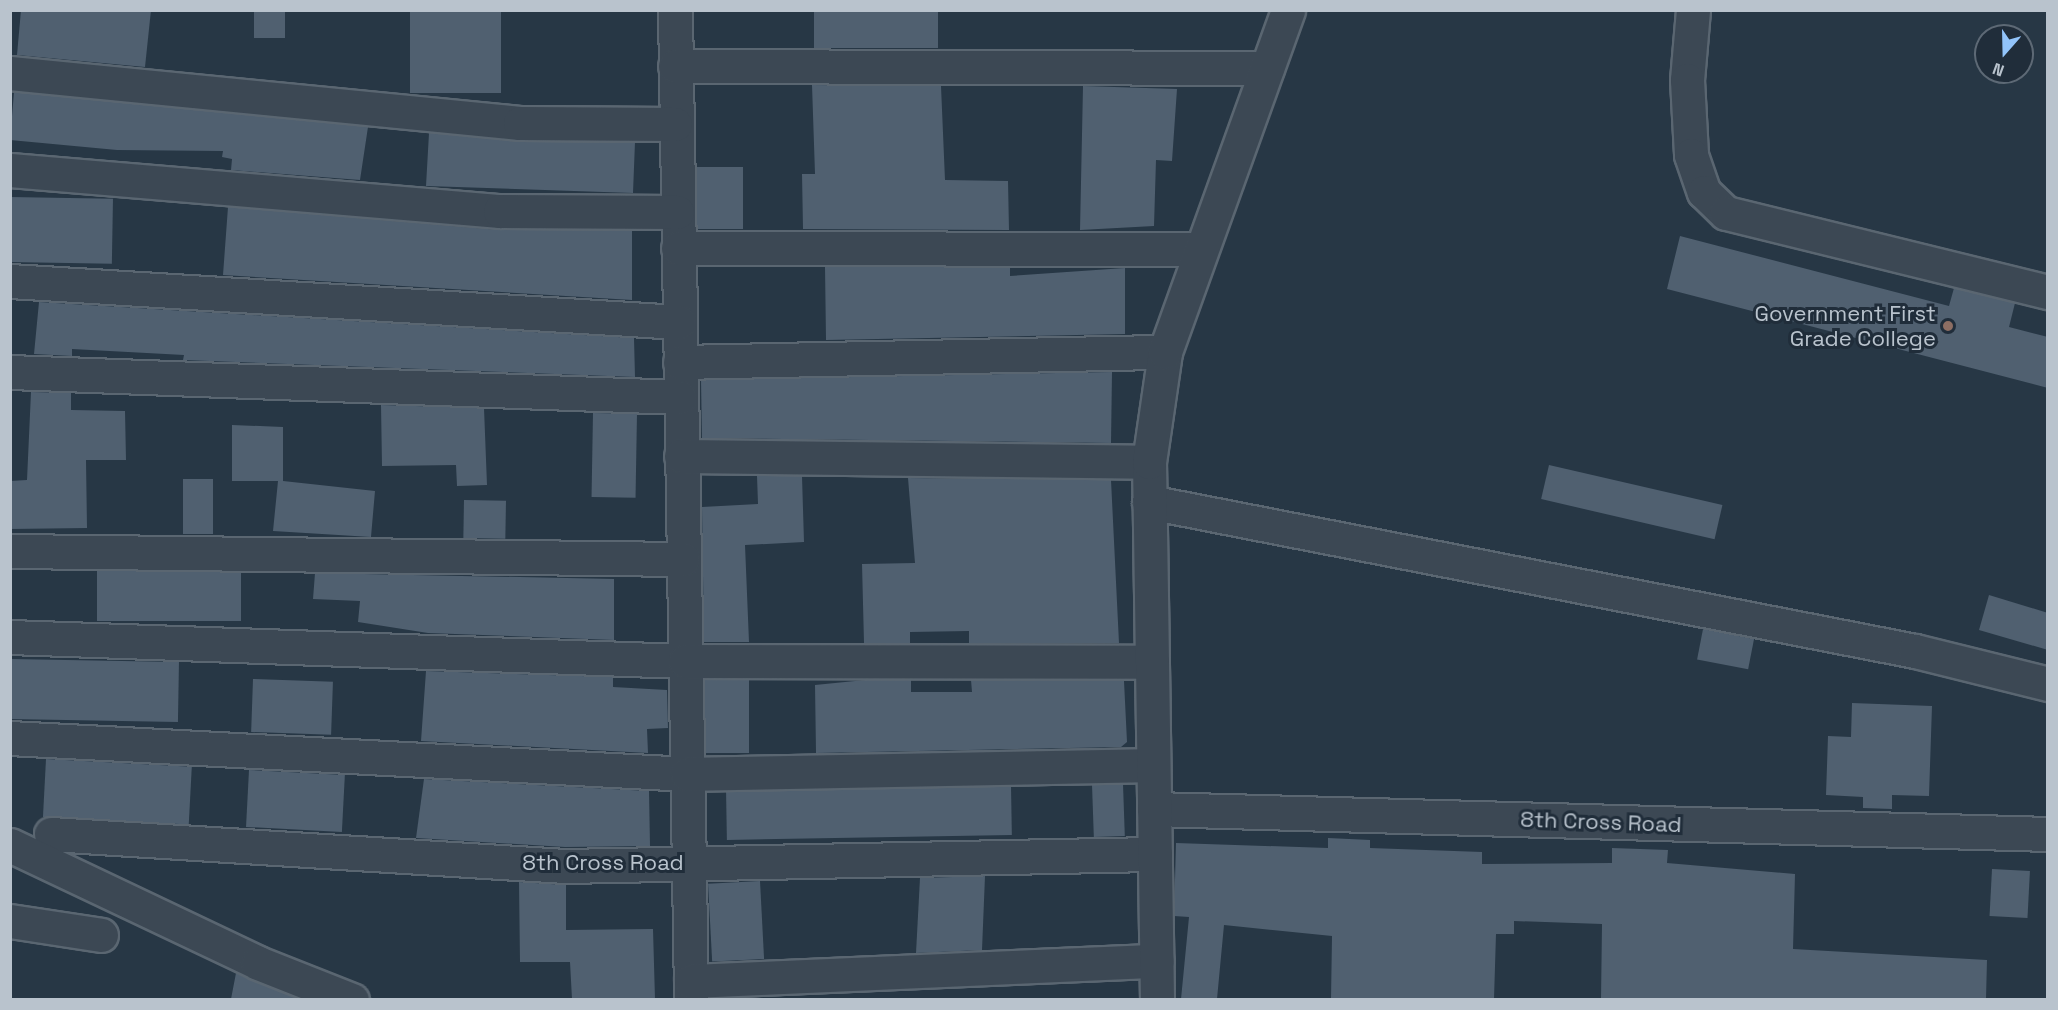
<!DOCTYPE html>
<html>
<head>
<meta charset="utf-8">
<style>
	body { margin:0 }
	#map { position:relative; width:2058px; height:1010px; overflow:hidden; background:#273745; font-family:"Space Grotesk",sans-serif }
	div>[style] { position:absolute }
	.building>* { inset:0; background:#506070; transform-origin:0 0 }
	.roads { filter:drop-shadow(2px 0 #5a6671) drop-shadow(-2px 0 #5a6671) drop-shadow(0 2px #5a6671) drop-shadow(0 -2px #5a6671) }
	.minor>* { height:33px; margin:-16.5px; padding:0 16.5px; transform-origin:16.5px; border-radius:16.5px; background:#3c4854 }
	.dots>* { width:16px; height:16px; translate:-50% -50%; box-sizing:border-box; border:3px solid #202d3a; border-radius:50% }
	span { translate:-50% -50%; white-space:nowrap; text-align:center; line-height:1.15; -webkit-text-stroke:6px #202d3a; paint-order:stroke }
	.poi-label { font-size:22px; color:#b9c3cd }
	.right { translate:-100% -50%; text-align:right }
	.street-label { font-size:22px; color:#b9c3cd }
	.frame { position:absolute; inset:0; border:12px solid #b9c3cd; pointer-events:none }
	.north { position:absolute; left:1974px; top:24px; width:60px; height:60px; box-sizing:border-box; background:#202d3a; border:2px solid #5d6975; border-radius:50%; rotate:200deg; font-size:16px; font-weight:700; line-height:24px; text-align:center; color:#b9c3cd }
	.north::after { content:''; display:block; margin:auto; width:21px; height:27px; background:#92c4fa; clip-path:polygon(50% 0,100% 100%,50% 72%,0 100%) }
</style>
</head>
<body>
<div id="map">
	<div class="building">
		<i style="clip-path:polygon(21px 10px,151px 10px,145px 67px,17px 55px)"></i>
		<i style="left:254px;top:10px;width:31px;height:28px"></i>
		<i style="left:410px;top:10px;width:91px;height:83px"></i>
		<i style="left:814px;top:10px;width:124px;height:38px"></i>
		<i style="clip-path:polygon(812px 85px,941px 86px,945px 180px,1008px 181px,1009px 230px,803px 229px,802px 174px,815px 174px)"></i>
		<i style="clip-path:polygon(1083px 86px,1177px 89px,1172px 161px,1156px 160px,1154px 226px,1080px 230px)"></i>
		<i style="clip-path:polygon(14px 92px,368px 127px,360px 180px,231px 170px,232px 159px,222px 157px,223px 151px,117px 150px,10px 140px)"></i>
		<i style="clip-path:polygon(429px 133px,520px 142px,635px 142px,633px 193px,426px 186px)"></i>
		<i style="left:697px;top:167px;width:46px;height:62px"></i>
		<i style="left:10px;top:197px;width:103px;height:65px;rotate:1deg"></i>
		<i style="clip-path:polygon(228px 207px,499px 230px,632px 230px,632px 300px,223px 275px)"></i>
		<i style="clip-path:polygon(1680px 236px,1949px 306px,1954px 288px,2015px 303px,2009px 327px,2048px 337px,2048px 388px,1667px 289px)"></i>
		<i style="clip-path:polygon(825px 267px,1010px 267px,1010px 276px,1125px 268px,1125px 334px,826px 340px)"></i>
		<i style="clip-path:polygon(39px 302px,634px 338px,635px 377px,183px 360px,184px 355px,72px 349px,72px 356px,34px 354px)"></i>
		<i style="clip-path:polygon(1112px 372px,1111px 443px,702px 438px,701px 380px)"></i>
		<i style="clip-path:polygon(31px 392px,71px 393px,71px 410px,125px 411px,126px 460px,86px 460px,87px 528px,10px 529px,10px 481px,27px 480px)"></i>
		<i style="clip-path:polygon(381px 405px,484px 408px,487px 485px,457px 486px,456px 465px,382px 466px)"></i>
		<i style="left:593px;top:413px;width:44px;height:84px;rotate:1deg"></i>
		<i style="clip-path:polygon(232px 425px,283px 427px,283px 481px,375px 491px,371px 537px,273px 531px,278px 481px,232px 481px)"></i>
		<i style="left:1549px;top:465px;width:178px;height:35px;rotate:13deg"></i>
		<i style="clip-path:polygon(757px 476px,802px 476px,804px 542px,745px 545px,749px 642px,704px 642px,702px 507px,758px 504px)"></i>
		<i style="clip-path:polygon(908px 478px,1111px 480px,1119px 643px,969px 643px,969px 631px,910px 632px,910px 643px,864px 643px,862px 564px,915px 563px)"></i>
		<i style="left:183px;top:479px;width:30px;height:55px"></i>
		<i style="left:464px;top:500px;width:42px;height:38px;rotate:1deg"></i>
		<i style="left:97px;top:571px;width:144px;height:50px"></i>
		<i style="clip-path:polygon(315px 573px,614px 579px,614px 640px,428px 633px,358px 622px,360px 601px,313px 599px)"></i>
		<i style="clip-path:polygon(1989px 595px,2048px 613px,2048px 650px,1979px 630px)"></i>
		<i style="left:1703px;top:629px;width:52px;height:31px;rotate:11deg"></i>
		<i style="left:10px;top:659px;width:169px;height:60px;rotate:1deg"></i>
		<i style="clip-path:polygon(426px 671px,613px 677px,613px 687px,667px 690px,668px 728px,647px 729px,648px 753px,421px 741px)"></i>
		<i style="left:253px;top:679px;width:80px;height:53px;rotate:2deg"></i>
		<i style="left:705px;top:680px;width:44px;height:73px"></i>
		<i style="clip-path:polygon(865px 680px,911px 680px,911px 692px,972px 692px,971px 680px,1124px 681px,1127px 742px,1121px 747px,816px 753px,815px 685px)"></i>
		<i style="clip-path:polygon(1852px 703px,1932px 706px,1929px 796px,1892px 795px,1892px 809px,1863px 808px,1863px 797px,1826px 795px,1828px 736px,1851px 737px)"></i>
		<i style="left:46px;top:759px;width:146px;height:58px;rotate:3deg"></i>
		<i style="left:249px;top:770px;width:96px;height:57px;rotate:3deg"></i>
		<i style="clip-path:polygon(424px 779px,649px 791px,650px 846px,565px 847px,416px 838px)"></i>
		<i style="left:1123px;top:784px;width:52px;height:31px;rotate:88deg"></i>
		<i style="left:1011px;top:786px;width:49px;height:285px;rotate:89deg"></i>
		<i style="clip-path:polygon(1328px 838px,1370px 840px,1370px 848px,1482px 852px,1482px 864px,1612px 863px,1612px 848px,1668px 850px,1667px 863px,1795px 874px,1793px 949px,1987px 960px,1986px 999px,1601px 999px,1602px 924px,1514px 921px,1514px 934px,1496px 934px,1494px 999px,1331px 999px,1332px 936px,1224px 925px,1217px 999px,1181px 999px,1189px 917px,1174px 916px,1176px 843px,1328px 848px)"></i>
		<i style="left:1992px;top:869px;width:38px;height:47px;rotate:3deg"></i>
		<i style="clip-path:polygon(985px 876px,982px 950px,916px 953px,920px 878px)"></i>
		<i style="left:760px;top:881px;width:78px;height:52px;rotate:87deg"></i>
		<i style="clip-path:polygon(519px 882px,566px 885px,566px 930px,653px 929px,655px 999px,572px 999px,570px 962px,520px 962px)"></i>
		<i style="clip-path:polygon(236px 973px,251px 980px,300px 999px,231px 999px)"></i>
	</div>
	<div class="roads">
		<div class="minor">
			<i style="left:675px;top:10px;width:990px;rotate:89.07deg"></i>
			<i style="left:1693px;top:10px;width:70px;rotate:94.9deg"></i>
			<i style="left:1687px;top:80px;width:75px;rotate:86.9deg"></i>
			<i style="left:1691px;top:155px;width:39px;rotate:71deg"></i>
			<i style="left:1704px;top:192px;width:30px;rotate:44deg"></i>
			<i style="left:1726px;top:213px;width:332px;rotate:13.8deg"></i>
			<i style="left:675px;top:66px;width:592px;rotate:0.19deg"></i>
			<i style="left:10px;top:73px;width:512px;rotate:5.6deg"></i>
			<i style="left:520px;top:123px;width:155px;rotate:0.4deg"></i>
			<i style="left:10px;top:170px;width:492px;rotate:4.8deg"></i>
			<i style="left:500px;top:211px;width:177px;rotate:0.3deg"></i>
			<i style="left:678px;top:248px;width:523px;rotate:0.11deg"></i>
			<i style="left:10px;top:281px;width:670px;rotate:3.51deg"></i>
			<i style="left:680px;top:362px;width:485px;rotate:-1.2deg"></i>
			<i style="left:10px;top:372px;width:670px;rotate:2.14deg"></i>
			<i style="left:681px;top:456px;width:468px;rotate:0.7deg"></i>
			<i style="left:1149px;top:502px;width:780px;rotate:11.01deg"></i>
			<i style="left:1915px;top:651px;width:137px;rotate:13.9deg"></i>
			<i style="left:10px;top:551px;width:673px;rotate:0.68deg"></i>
			<i style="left:10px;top:637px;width:675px;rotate:2.04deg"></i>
			<i style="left:685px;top:661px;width:467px;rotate:0.1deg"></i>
			<i style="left:10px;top:738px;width:678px;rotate:3.04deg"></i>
			<i style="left:687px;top:774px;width:466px;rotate:-1.1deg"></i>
			<i style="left:1154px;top:809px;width:894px;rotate:1.6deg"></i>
			<i style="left:51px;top:834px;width:515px;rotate:3.56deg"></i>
			<i style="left:565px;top:866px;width:590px;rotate:-1.17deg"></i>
			<i style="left:10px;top:845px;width:275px;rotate:25.4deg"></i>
			<i style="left:258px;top:963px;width:101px;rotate:21.5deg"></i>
			<i style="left:10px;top:921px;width:92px;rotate:8.7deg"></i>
			<i style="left:691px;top:981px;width:466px;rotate:-2.5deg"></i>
			<i style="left:1157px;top:1000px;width:538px;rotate:-90.85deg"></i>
			<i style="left:1149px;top:462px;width:111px;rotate:-81.7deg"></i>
			<i style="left:1165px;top:352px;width:363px;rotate:-70.2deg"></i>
		</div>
	</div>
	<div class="dots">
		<i style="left:1948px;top:326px;background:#8d6e63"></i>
	</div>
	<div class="poi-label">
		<span class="right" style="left:1936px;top:326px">Government First<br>Grade College</span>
	</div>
	<div class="street-label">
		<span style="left:1601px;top:822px;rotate:2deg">8th Cross Road</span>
		<span style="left:603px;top:863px">8th Cross Road</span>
	</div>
	<div class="frame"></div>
	<div class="north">N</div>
</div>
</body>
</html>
